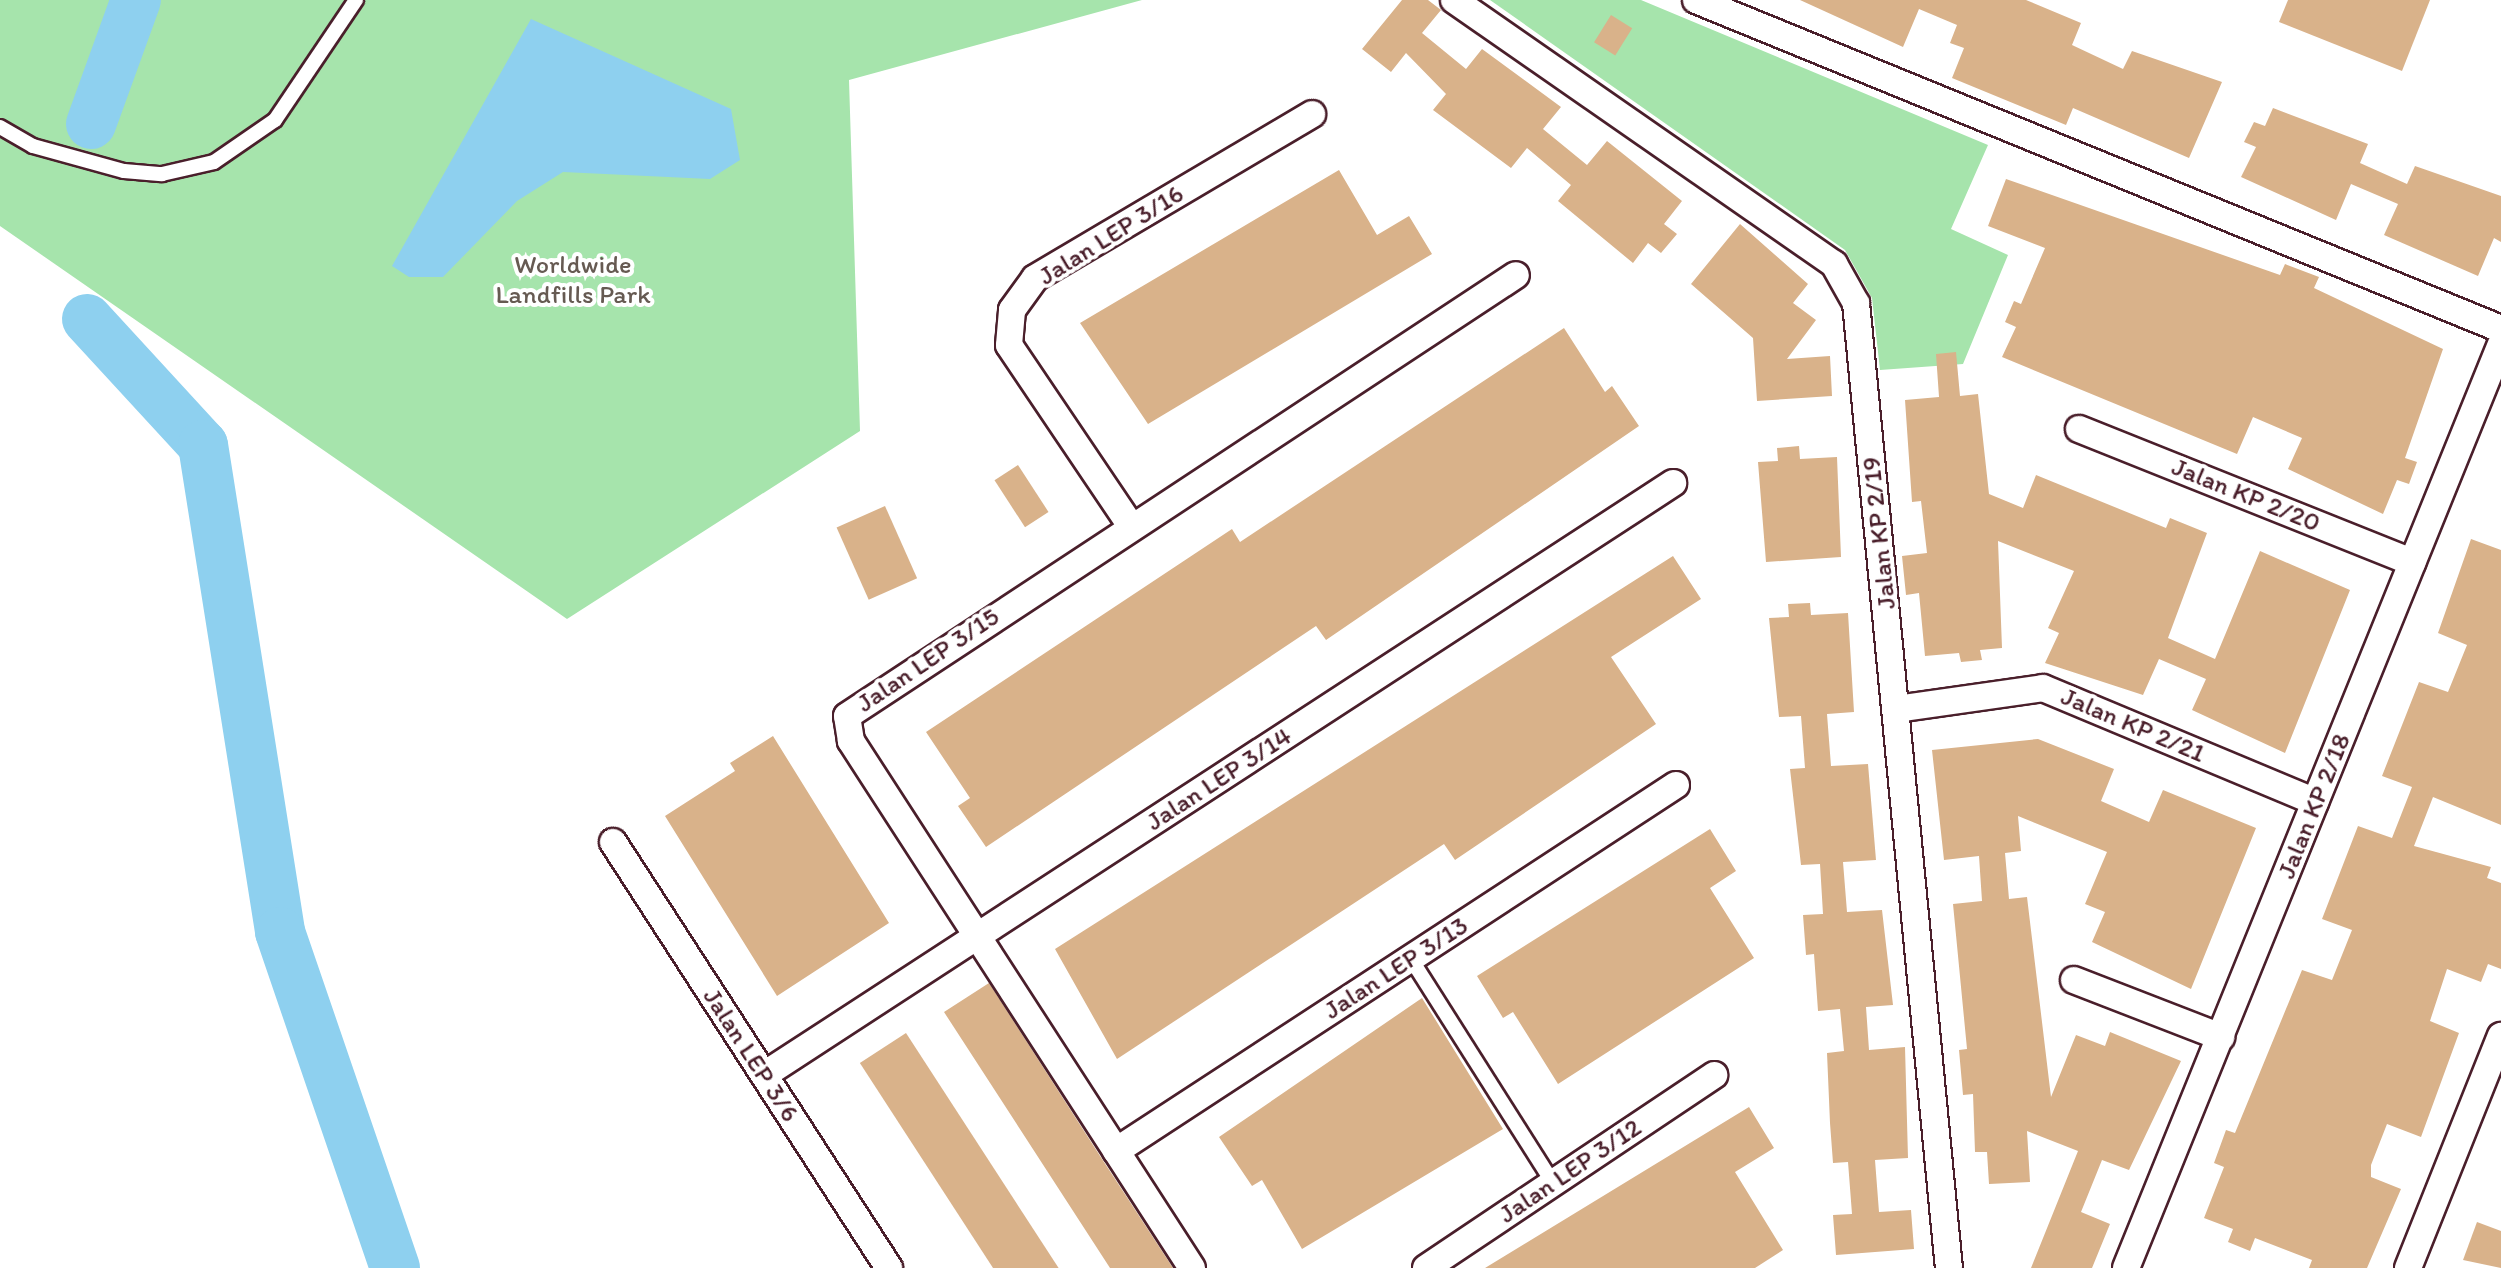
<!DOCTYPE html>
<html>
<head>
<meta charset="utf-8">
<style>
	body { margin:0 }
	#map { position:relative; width:2501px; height:1268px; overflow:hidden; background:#fff; font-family:Itim,sans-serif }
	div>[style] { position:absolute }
	.green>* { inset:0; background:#a6e4ac }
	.water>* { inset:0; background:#8ed0ef }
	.river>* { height:50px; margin:-25px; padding:0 25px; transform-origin:25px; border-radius:25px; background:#8ed0ef }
	.building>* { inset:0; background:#d9b28a; transform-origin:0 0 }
	.roads { filter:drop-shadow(2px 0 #4a1f2b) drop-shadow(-2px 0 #4a1f2b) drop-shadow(0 2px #4a1f2b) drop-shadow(0 -2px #4a1f2b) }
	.service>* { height:14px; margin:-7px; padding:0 7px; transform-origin:7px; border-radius:7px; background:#fff }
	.minor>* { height:26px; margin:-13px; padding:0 13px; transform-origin:13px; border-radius:13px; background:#fff }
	span { translate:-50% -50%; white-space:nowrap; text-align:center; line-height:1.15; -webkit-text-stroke:8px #fff; paint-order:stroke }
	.street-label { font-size:26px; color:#4a1f2b }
	.park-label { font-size:26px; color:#665a52 }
</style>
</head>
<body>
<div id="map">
	<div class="green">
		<i style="clip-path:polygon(0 0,1142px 0,849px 80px,860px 431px,567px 619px,0 226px)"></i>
		<i style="clip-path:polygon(1490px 0,1641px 0,1988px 145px,1951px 229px,2008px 255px,1963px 364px,1880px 370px,1872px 298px,1845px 250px)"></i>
	</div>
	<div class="water">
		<i style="clip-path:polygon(531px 19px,731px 109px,740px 160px,710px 179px,563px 172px,517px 201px,443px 277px,409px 277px,392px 266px)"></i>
	</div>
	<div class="river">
		<i style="left:91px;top:124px;width:132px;rotate:-70.1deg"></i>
		<i style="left:87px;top:319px;width:171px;rotate:47.4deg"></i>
		<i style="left:203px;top:445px;width:493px;rotate:81deg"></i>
		<i style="left:280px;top:932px;width:355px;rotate:71.1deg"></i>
	</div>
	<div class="building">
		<i style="clip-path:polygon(1402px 0,1428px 0,1441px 10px,1422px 33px,1466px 69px,1482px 49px,1561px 107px,1543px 129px,1587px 165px,1607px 141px,1682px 201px,1664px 224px,1677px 234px,1661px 253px,1648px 243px,1633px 263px,1558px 201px,1571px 185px,1527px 148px,1511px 168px,1433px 110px,1446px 94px,1406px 53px,1391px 72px,1362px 49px)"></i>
		<i style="clip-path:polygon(1800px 0,2026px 0,2081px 23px,2072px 45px,2123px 69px,2132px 51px,2222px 82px,2189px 158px,2073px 108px,2066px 125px,1952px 78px,1964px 48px,1950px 43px,1957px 25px,1919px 9px,1903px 47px)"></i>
		<i style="clip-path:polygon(2288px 0,2430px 0,2402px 71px,2279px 22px)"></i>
		<i style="left:1611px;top:15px;width:25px;height:32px;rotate:32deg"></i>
		<i style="clip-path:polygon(2273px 108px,2368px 144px,2360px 163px,2407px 184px,2415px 166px,2501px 196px,2501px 242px,2494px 238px,2478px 276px,2384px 235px,2398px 204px,2351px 184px,2336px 220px,2241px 177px,2256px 147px,2244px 142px,2254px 122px,2265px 126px)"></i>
		<i style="clip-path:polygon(1339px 170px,1377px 235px,1409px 216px,1432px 254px,1148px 424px,1080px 323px)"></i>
		<i style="clip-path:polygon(2006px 179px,2280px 275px,2285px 264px,2319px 277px,2314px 288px,2443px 349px,2405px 458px,2417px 462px,2409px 484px,2397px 480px,2383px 514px,2288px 469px,2302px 438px,2253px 417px,2237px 454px,2002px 357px,2016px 327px,2005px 322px,2014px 301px,2021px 304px,2045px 248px,1988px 226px)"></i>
		<i style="clip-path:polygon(1740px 224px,1808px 284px,1793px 303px,1816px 320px,1787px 359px,1830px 356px,1832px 396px,1757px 401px,1753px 338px,1691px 284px)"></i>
		<i style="clip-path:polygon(1564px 328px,1605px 392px,1612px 386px,1639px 426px,1326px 640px,1316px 626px,986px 847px,958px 806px,970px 798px,926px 732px,1232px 529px,1240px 542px)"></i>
		<i style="clip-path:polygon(1956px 352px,1960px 396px,1978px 394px,1989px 494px,2023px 508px,2036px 475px,2166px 528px,2170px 518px,2207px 533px,2168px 638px,2215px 659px,2260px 551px,2350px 590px,2285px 753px,2192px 710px,2206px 679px,2159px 659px,2143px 695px,2045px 663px,2059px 633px,2048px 628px,2074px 571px,1998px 541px,2002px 648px,1980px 650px,1982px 660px,1961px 662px,1959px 653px,1925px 656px,1919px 593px,1906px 595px,1902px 556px,1927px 553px,1921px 501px,1912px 502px,1905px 400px,1939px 397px,1936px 354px)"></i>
		<i style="clip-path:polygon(1799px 446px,1800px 459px,1837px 457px,1841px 557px,1766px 562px,1758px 462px,1778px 461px,1777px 448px)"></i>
		<i style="left:1018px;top:465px;width:56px;height:28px;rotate:57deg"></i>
		<i style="left:885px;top:506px;width:79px;height:53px;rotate:66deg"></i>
		<i style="clip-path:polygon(2471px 539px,2501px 550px,2501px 825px,2433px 797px,2414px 846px,2491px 867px,2487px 878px,2501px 883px,2501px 969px,2488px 964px,2481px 982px,2447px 969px,2430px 1021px,2459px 1033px,2421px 1137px,2387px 1124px,2371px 1165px,2371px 1177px,2401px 1189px,2367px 1268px,2309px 1268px,2312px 1260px,2255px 1238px,2250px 1251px,2228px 1242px,2233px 1229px,2204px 1218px,2224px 1167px,2214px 1163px,2226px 1130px,2235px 1133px,2302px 970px,2332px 980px,2352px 930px,2322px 919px,2358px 826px,2392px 838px,2412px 787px,2382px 776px,2419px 682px,2448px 692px,2467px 645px,2438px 633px)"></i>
		<i style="clip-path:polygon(1673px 556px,1701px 599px,1611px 657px,1656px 724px,1455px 860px,1444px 844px,1117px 1059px,1055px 949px)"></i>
		<i style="clip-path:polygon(1810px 603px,1811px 615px,1848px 613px,1854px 712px,1827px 714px,1831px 766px,1868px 764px,1876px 860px,1843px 862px,1847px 912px,1882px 910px,1893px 1005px,1866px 1007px,1869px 1050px,1905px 1047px,1908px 1158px,1875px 1160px,1879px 1212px,1911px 1210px,1914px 1249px,1836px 1255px,1833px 1215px,1852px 1214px,1848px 1162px,1833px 1163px,1830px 1123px,1827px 1053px,1844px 1051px,1840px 1009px,1818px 1011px,1814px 954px,1806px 955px,1803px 915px,1823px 914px,1820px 864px,1801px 865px,1790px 769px,1805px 768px,1801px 716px,1779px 717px,1769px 618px,1789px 617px,1788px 604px)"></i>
		<i style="clip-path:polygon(773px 736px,889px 923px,777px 996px,665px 816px,735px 771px,730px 763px)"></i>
		<i style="clip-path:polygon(2038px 739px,2114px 769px,2101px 801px,2149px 822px,2163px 790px,2256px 828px,2191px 989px,2092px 942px,2105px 912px,2085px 904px,2107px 852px,2018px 816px,2021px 851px,2005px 853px,2009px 899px,2027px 897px,2051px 1097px,2076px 1035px,2105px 1046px,2110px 1032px,2181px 1061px,2129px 1170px,2102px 1160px,2081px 1212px,2110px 1224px,2092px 1268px,2031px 1268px,2078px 1151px,2027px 1131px,2030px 1182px,1989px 1184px,1987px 1152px,1975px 1152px,1973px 1094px,1963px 1095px,1959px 1050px,1967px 1049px,1953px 904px,1982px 901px,1979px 856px,1944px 860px,1932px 750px)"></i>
		<i style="clip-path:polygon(1710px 829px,1736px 871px,1710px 888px,1754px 958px,1558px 1084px,1513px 1012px,1503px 1018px,1477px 976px)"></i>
		<i style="clip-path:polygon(989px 983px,1102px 1159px,1173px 1268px,1110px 1268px,944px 1012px)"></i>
		<i style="clip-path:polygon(1422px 998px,1503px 1129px,1302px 1249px,1262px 1180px,1252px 1186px,1219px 1137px)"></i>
		<i style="left:906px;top:1033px;width:282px;height:55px;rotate:57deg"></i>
		<i style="clip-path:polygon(1749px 1107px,1774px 1148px,1735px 1172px,1783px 1250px,1755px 1268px,1485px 1268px)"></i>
		<i style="clip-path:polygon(2477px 1222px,2501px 1231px,2501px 1268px,2463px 1260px)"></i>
	</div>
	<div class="roads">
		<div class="service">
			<i style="left:0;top:127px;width:38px;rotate:30deg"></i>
			<i style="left:33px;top:146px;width:94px;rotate:15.4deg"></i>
			<i style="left:124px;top:171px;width:38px;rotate:5deg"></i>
			<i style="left:162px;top:174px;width:53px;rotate:-13deg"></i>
			<i style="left:214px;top:162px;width:74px;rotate:-34.5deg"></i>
			<i style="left:275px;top:120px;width:145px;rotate:-56deg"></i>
			<i style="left:1411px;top:959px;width:265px;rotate:57.6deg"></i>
		</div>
		<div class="minor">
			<i style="left:1454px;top:0;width:463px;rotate:34.8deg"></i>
			<i style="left:1834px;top:264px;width:45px;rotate:60.6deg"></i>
			<i style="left:1856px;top:303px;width:969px;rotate:84.5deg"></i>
			<i style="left:1696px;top:0;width:870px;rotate:22.23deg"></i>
			<i style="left:2079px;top:429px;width:359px;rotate:21.8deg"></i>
			<i style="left:1131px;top:526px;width:218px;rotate:-124deg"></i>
			<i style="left:1009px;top:345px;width:35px;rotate:-85deg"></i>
			<i style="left:1012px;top:310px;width:39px;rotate:-54deg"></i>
			<i style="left:1035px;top:278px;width:322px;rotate:-30.6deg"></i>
			<i style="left:1896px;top:709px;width:148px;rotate:-8.1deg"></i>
			<i style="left:2043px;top:688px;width:295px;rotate:22.7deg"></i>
			<i style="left:613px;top:842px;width:508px;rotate:57.06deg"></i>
			<i style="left:2074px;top:980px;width:158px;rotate:21.2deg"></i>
			<i style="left:764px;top:1075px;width:1085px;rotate:-33.07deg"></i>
			<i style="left:1116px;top:1151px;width:669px;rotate:-33.17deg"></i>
			<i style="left:1192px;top:1268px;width:628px;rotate:-122.91deg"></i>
			<i style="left:851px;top:741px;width:25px;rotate:-99deg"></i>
			<i style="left:847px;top:716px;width:801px;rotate:-33.39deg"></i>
			<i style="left:1426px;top:1268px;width:347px;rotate:-33.8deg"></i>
			<i style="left:2126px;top:1268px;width:997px;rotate:-67.91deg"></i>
			<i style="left:2408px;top:1268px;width:250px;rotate:-68.2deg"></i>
		</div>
	</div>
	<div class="street-label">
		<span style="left:1111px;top:235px;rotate:-32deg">Jalan LEP 3/16</span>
		<span style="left:2246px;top:495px;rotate:22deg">Jalan KP 2/20</span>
		<span style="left:1879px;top:533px;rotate:-96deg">Jalan KP 2/19</span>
		<span style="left:928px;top:660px;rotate:-34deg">Jalan LEP 3/15</span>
		<span style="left:2133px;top:725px;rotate:23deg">Jalan KP 2/21</span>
		<span style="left:1219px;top:779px;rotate:-33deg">Jalan LEP 3/14</span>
		<span style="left:2314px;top:806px;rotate:-68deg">Jalan KP 2/18</span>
		<span style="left:1396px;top:968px;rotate:-33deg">Jalan LEP 3/13</span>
		<span style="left:751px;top:1055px;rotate:57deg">Jalan LEP 3/6</span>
		<span style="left:1570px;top:1171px;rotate:-34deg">Jalan LEP 3/12</span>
	</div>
	<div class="park-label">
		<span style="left:573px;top:280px">Worldwide<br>Landfills Park</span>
	</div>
</div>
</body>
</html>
